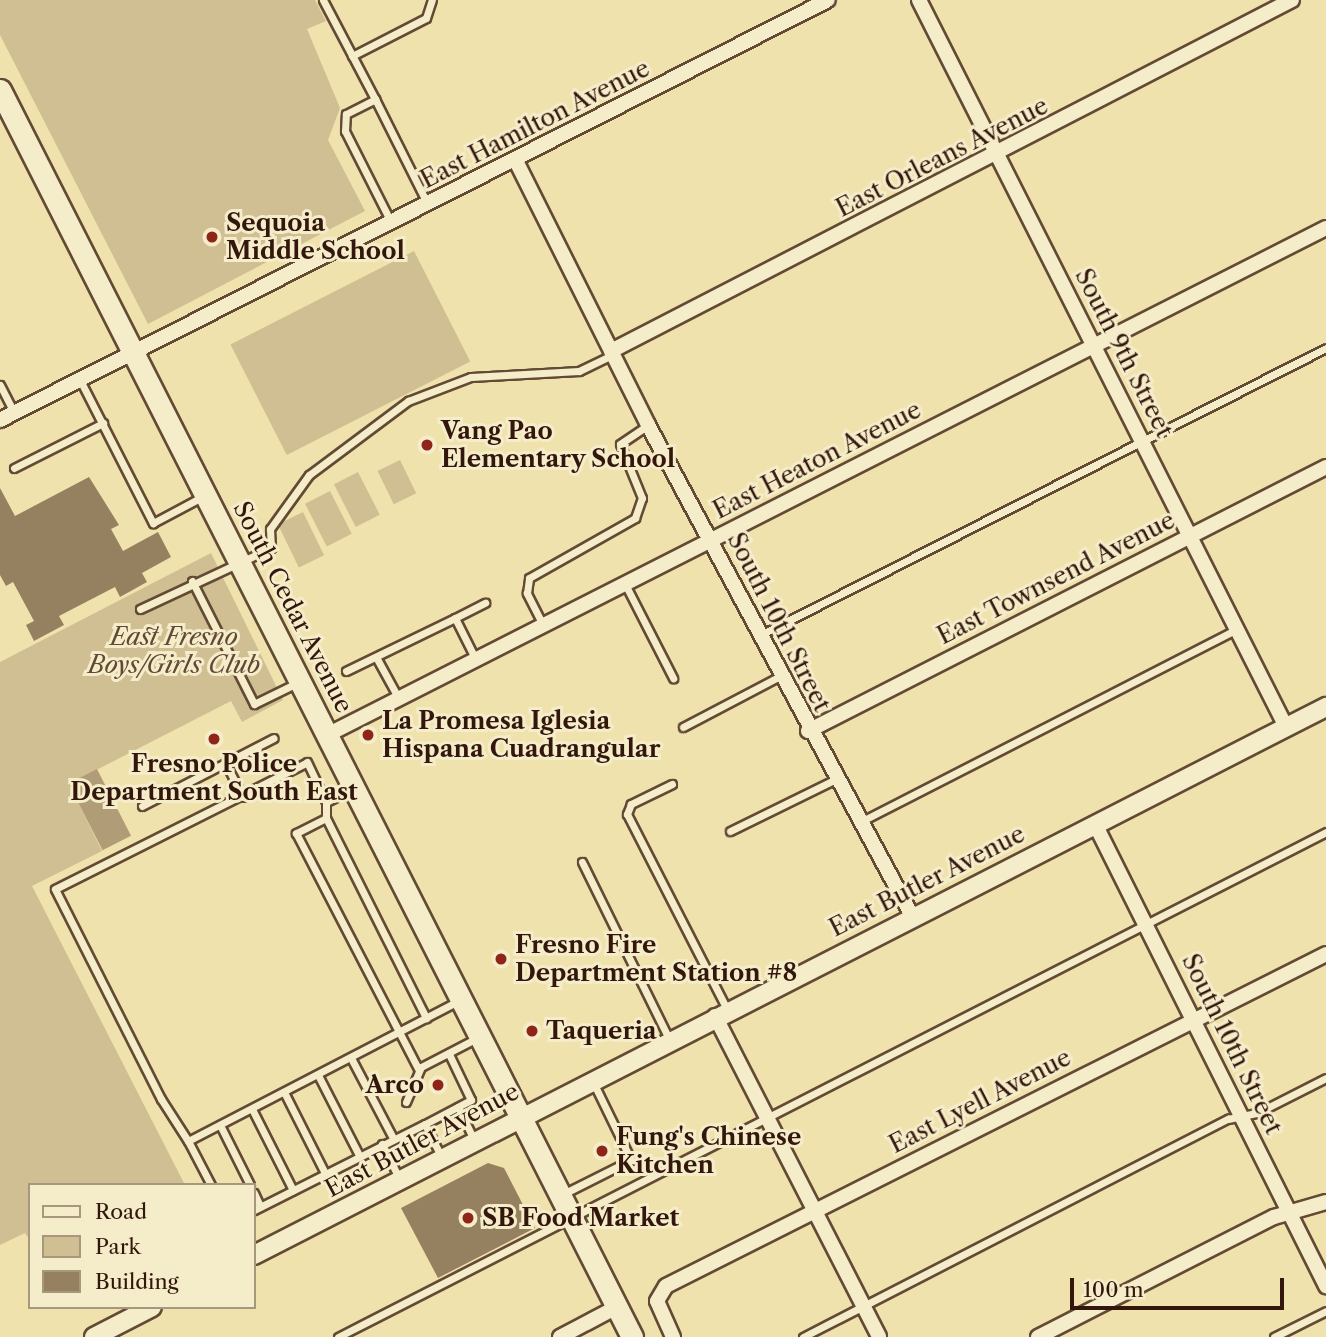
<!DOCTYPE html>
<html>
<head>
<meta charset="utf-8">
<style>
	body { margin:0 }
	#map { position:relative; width:1326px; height:1337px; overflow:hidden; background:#f0e2ad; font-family:"Libre Caslon Text",serif }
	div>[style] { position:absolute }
	.green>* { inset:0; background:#d0bf92; transform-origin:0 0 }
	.water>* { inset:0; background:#b09d77; transform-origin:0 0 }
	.building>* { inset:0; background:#958160 }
	.roads { filter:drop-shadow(2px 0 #624a35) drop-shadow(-2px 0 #624a35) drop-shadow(0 2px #624a35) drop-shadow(0 -2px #624a35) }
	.service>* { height:7px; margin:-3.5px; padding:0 3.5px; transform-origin:3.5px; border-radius:3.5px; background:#f5ecca }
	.minor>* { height:14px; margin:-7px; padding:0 7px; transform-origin:7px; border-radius:7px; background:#f5ecca }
	.tertiary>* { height:18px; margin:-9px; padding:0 9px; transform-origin:9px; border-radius:9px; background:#f5ecca }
	.secondary>* { height:21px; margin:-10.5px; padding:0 10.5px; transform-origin:10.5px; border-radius:10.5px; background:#f5ecca }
	.dots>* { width:19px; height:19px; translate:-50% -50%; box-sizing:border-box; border:4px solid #f5ecca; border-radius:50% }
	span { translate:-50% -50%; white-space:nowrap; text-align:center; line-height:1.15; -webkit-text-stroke:6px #f5ecca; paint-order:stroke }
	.street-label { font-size:24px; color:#33170d }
	.poi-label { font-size:24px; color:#33170d; font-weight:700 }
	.left { translate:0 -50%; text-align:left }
	.right { translate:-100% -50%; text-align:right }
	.park-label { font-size:24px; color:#624935; font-style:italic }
	.legend { position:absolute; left:28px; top:1183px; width:228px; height:126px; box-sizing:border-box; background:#f5ecca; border:2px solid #a7977e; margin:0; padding:9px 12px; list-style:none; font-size:21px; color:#33170d }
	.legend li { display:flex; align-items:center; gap:14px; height:35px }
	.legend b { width:35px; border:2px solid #a7977e }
	.scale { position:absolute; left:1070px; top:1278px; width:214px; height:32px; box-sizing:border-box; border:4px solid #33170d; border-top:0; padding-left:9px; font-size:21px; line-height:24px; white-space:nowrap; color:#33170d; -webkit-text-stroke:5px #f5ecca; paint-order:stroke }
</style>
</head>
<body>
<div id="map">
	<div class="green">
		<i style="clip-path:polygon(0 0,315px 0,326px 21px,307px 29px,340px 108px,328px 140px,365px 211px,148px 324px,0 35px)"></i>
		<i style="left:414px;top:251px;width:124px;height:206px;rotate:63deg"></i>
		<i style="left:400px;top:460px;width:37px;height:25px;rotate:64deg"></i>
		<i style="left:358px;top:472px;width:48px;height:27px;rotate:63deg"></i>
		<i style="left:330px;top:491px;width:48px;height:28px;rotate:63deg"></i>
		<i style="left:303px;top:512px;width:48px;height:28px;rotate:64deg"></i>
		<i style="clip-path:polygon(211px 553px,283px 700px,242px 722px,231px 701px,69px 784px,102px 851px,32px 886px,185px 1185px,30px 1185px,30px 1240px,25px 1233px,0 1245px,0 662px)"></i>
	</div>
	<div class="water">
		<i style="left:97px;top:769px;width:75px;height:32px;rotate:63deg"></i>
	</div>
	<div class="building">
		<i style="clip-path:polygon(89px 477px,119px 525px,111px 529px,123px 551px,158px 532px,171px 557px,142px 573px,147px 582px,120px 597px,115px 587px,59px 616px,64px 625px,34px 641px,26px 625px,34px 621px,13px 582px,6px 586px,0 575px,0 488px,15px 516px)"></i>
		<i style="clip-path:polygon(488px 1163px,504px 1168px,535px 1228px,438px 1278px,401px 1208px)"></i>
	</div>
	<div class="roads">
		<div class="service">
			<i style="left:323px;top:0;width:112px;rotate:62.3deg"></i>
			<i style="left:352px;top:56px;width:83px;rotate:-27.2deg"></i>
			<i style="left:426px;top:18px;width:19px;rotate:-72deg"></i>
			<i style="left:391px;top:222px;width:102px;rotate:-116.8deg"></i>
			<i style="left:345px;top:131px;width:17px;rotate:-87deg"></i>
			<i style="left:346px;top:114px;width:33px;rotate:-27deg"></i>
			<i style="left:375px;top:99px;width:116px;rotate:63.4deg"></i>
			<i style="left:80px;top:380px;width:161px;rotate:63deg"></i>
			<i style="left:153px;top:523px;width:55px;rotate:-28deg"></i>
			<i style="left:0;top:385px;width:31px;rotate:63deg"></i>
			<i style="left:14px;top:468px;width:100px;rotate:-26.8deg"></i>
			<i style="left:192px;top:581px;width:138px;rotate:63.2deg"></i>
			<i style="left:254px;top:704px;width:50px;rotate:-26.1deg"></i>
			<i style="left:625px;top:584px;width:106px;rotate:62.9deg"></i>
			<i style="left:140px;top:609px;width:145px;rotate:-25deg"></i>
			<i style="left:271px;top:548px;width:19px;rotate:-93deg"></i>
			<i style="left:270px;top:529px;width:67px;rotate:-54.2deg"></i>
			<i style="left:309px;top:475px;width:124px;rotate:-36.8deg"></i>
			<i style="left:408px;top:401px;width:67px;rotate:-20.9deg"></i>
			<i style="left:471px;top:377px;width:108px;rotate:-3.2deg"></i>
			<i style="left:579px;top:371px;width:37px;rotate:-26deg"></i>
			<i style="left:543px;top:625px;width:36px;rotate:-117deg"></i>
			<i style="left:527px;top:593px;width:15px;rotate:-82deg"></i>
			<i style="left:529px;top:578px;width:122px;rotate:-29.5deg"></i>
			<i style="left:635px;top:518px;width:21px;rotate:-71deg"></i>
			<i style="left:642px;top:498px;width:58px;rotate:-112.2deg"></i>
			<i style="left:620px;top:444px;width:34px;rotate:-34deg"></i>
			<i style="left:762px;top:634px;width:632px;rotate:-26.89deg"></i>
			<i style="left:376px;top:657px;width:48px;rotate:61.3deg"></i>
			<i style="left:476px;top:660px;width:47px;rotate:-116.6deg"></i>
			<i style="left:455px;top:618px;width:34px;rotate:-27deg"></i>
			<i style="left:346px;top:671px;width:121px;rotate:-25.9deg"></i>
			<i style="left:683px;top:727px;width:110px;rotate:-27.7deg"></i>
			<i style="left:226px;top:764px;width:37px;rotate:63deg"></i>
			<i style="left:672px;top:784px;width:46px;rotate:154deg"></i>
			<i style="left:631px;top:804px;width:11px;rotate:112deg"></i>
			<i style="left:627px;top:814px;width:219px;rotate:62.9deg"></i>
			<i style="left:326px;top:802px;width:28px;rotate:-26deg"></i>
			<i style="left:142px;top:806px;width:148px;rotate:-27.3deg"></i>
			<i style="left:326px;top:818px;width:34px;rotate:153deg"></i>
			<i style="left:296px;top:833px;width:267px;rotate:62.6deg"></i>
			<i style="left:862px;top:821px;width:420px;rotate:-27.1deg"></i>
			<i style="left:730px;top:831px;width:116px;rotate:-26.1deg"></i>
			<i style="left:582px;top:862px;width:197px;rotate:63.8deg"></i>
			<i style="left:351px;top:1058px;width:90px;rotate:62.3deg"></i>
			<i style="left:318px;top:1075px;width:90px;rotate:62.9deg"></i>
			<i style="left:284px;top:1092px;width:91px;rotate:63.2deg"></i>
			<i style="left:406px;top:1102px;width:38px;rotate:-67deg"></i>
			<i style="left:421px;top:1067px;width:65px;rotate:-27.3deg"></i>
			<i style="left:458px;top:1107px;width:37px;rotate:64deg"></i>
			<i style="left:252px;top:1109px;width:91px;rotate:63.2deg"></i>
			<i style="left:220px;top:1125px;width:67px;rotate:63.4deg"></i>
			<i style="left:188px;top:1141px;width:50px;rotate:-122.7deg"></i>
			<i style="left:161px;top:1099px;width:235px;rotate:-116.8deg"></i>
			<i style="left:55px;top:889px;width:282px;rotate:-26.7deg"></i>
			<i style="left:307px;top:762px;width:44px;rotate:64.6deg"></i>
			<i style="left:326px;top:802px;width:16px;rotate:90deg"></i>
			<i style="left:326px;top:818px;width:224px;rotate:63.4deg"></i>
			<i style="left:382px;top:1144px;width:40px;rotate:63.4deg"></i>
			<i style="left:442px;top:1158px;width:38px;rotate:-117deg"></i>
			<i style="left:425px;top:1124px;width:52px;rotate:-27.6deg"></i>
			<i style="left:471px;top:1100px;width:51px;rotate:-115.6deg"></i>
			<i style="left:211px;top:1185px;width:50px;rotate:-117.6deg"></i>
			<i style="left:188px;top:1141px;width:304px;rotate:-27.4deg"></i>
			<i style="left:254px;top:1193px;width:14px;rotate:65deg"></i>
			<i style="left:563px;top:1194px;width:76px;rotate:-26.6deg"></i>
			<i style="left:631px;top:1160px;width:87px;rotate:-116deg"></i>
			<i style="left:254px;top:1210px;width:191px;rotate:-26.7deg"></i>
			<i style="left:338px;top:1337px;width:1110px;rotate:-27.07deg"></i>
			<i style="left:803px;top:1337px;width:478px;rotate:-27.2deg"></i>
			<i style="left:1228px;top:1119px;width:30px;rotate:-12deg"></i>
			<i style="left:1257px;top:1113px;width:77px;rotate:-26.9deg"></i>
			<i style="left:1274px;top:1337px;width:58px;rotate:-26.6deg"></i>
		</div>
		<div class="minor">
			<i style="left:919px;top:0;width:814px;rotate:63.21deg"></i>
			<i style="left:515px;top:159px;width:297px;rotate:63.4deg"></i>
			<i style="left:648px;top:425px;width:557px;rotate:61.73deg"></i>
			<i style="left:611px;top:351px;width:766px;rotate:-27.27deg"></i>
			<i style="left:0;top:420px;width:928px;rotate:-26.9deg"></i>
			<i style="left:808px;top:731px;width:581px;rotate:-27.01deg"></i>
			<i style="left:329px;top:734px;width:1118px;rotate:-26.91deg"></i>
			<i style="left:1095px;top:824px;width:517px;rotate:63.43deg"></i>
			<i style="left:715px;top:1016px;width:360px;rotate:62.9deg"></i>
			<i style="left:560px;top:1337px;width:64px;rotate:-27.8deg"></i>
			<i style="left:673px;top:1337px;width:39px;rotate:-114deg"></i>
			<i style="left:657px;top:1301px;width:17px;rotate:-59deg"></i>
			<i style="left:666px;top:1286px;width:739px;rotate:-26.7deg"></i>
			<i style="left:1038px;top:1337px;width:265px;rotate:-27deg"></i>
			<i style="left:1274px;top:1217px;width:54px;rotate:-16.1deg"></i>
		</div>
		<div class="tertiary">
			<i style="left:254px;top:1255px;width:1204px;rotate:-27.08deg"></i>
			<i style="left:94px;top:1337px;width:65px;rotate:-27.3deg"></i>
		</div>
		<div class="secondary">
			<i style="left:0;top:90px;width:1398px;rotate:63.12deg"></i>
		</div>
	</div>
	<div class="dots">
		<i style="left:212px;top:237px;background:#8f2418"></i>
		<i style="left:427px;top:445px;background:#8f2418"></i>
		<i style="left:368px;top:735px;background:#8f2418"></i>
		<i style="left:214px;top:739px;background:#8f2418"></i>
		<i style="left:501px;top:959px;background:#8f2418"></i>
		<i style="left:532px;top:1031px;background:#8f2418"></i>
		<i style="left:438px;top:1085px;background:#8f2418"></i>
		<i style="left:602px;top:1151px;background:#8f2418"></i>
		<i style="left:468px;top:1218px;background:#8f2418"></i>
	</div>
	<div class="street-label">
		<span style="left:535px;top:124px;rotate:-27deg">East Hamilton Avenue</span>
		<span style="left:942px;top:157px;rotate:-27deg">East Orleans Avenue</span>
		<span style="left:1124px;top:353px;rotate:63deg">South 9th Street</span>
		<span style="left:817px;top:460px;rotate:-27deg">East Heaton Avenue</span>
		<span style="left:1056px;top:578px;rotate:-27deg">East Townsend Avenue</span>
		<span style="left:293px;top:607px;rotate:63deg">South Cedar Avenue</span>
		<span style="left:779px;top:622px;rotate:63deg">South 10th Street</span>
		<span style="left:927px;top:881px;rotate:-27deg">East Butler Avenue</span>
		<span style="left:1232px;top:1044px;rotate:64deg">South 10th Street</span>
		<span style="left:980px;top:1101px;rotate:-27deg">East Lyell Avenue</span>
		<span style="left:422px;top:1140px;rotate:-28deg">East Butler Avenue</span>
	</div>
	<div class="poi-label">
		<span class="left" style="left:226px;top:237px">Sequoia<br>Middle School</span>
		<span class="left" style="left:441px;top:445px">Vang Pao<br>Elementary School</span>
		<span class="left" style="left:382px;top:735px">La Promesa Iglesia<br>Hispana Cuadrangular</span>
		<span style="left:214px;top:778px">Fresno Police<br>Department South East</span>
		<span class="left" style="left:515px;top:959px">Fresno Fire<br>Department Station #8</span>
		<span class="left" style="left:546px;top:1031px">Taqueria</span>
		<span class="right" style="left:424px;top:1085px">Arco</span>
		<span class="left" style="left:616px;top:1151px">Fung's Chinese<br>Kitchen</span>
		<span class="left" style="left:482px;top:1218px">SB Food Market</span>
	</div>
	<div class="park-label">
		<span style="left:174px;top:651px">East Fresno<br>Boys/Girls Club</span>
	</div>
	<ul class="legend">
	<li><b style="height:9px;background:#f5ecca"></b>Road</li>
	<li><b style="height:19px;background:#d0bf92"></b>Park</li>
	<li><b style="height:19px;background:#958160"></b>Building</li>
	</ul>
	<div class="scale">100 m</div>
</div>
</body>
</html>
